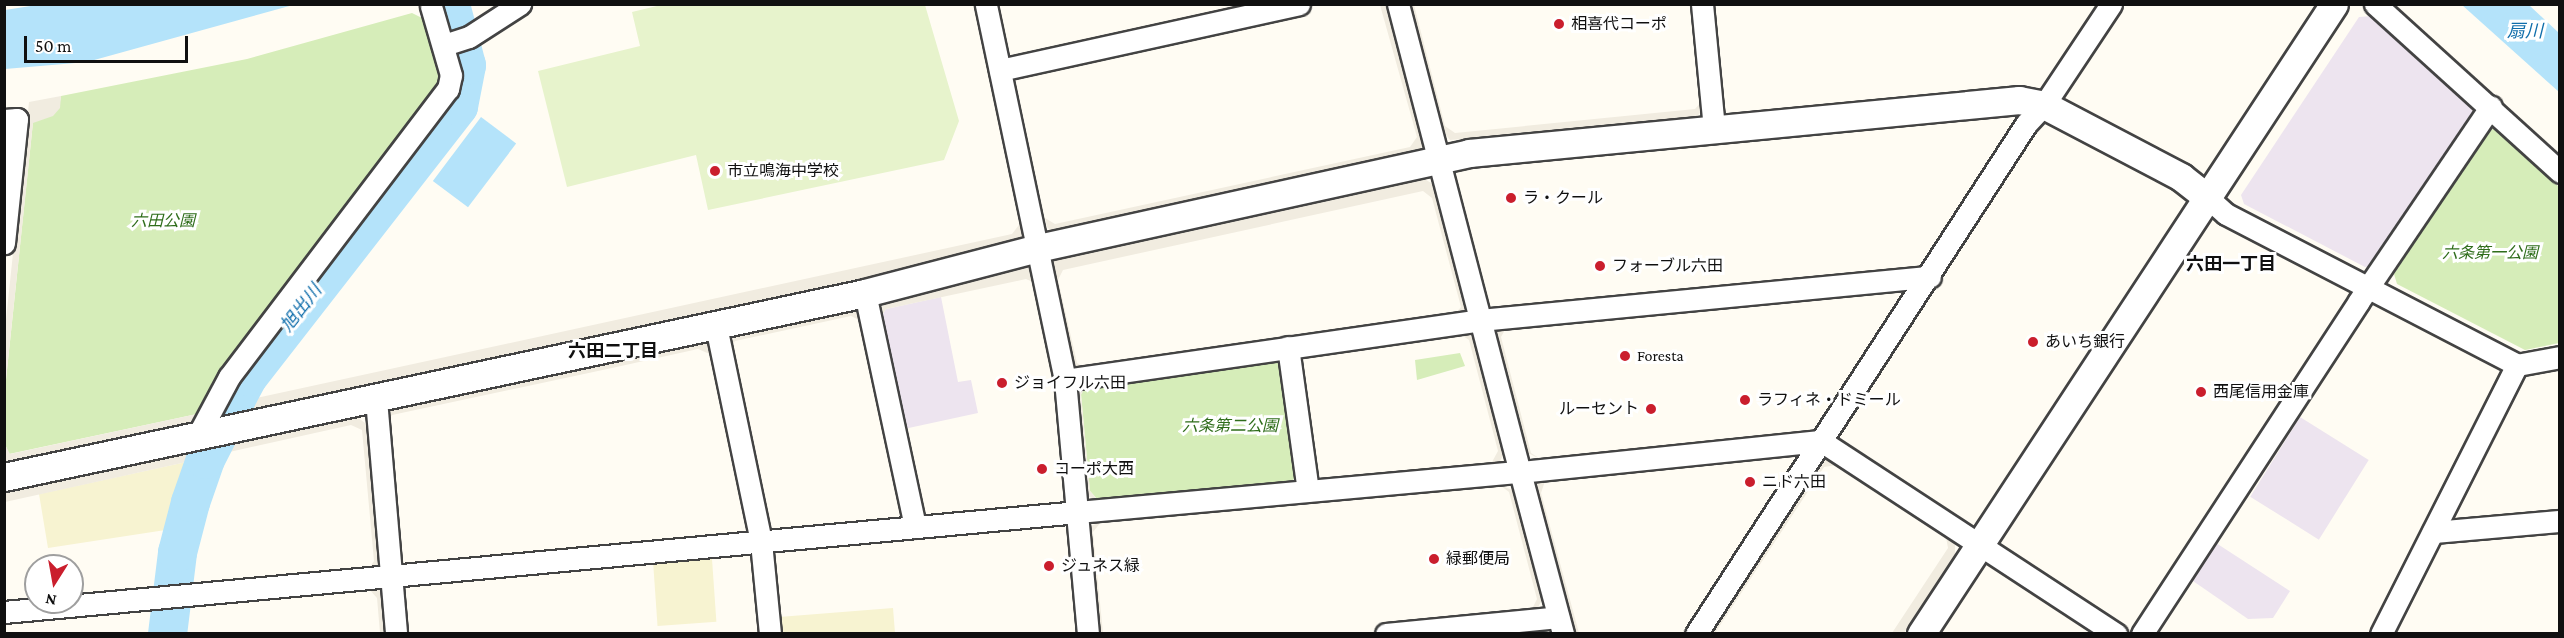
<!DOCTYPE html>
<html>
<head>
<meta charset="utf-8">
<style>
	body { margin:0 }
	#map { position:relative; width:2564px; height:638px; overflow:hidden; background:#fffcf3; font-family:"Crimson Pro","Noto Sans JP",serif }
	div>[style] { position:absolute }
	.industrial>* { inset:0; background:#ede4ef; transform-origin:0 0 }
	.farmland>* { inset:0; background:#f7f3d1; transform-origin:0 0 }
	.green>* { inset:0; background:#d6edb9 }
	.pitch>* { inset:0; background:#e7f3cc }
	.plaza>* { inset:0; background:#f1ece0 }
	.water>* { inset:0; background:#b4e3fa; transform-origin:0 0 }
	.river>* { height:39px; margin:-19.5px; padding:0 19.5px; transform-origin:19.5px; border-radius:19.5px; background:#b4e3fa }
	.roads { filter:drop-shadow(2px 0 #434343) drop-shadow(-2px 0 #434343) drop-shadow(0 2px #434343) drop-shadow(0 -2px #434343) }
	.minor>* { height:21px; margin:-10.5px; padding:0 10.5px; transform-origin:10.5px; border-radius:10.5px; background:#fff }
	.tertiary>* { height:27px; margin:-13.5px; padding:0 13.5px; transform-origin:13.5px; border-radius:13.5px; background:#fff }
	.dots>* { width:16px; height:16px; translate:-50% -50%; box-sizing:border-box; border:3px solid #fff; border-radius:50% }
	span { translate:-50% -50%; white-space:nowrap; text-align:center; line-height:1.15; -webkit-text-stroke:6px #fff; paint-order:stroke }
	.poi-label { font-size:16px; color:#101010 }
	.left { translate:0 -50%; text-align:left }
	.right { translate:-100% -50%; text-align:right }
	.park-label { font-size:16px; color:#2f6d1b; font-style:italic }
	.water-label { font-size:18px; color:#106eab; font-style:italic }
	.neighbourhood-label { font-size:18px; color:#101010; font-weight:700 }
	.frame { position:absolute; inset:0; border:6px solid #101010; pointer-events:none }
	.north { position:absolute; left:24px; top:554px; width:60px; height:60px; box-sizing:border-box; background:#fff; border:2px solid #9f9f9f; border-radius:50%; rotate:191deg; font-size:16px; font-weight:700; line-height:24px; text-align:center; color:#101010 }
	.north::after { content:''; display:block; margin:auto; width:21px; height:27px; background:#ca1e2d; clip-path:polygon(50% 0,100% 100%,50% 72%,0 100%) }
	.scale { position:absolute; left:24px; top:36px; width:164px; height:27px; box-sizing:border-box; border:3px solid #101010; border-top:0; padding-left:8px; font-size:18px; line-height:21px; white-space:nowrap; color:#101010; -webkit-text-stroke:4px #fff; paint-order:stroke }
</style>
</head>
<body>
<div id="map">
	<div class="industrial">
		<i style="clip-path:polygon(2372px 16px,2471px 105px,2473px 115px,2375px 265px,2365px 267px,2244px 204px,2241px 195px,2359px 17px)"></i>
		<i style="clip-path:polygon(941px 297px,958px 382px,971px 380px,978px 413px,904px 429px,880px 319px,886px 309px)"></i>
		<i style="left:2300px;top:417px;width:81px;height:94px;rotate:32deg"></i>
		<i style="clip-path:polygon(2216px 543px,2290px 591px,2273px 618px,2248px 619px,2193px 581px)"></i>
	</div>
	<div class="farmland">
		<i style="clip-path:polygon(191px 461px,172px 529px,48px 548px,39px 494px)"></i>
		<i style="left:712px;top:559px;width:63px;height:59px;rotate:86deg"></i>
		<i style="clip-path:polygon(893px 608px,895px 633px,780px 633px,779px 617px)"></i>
	</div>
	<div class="green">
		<i style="clip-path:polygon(412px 13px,428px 21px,440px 53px,441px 88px,197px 414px,9px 454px,5px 444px,5px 389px,33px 122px,59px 108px,61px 96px,247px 59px)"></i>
		<i style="clip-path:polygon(2498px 128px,2559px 187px,2559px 343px,2525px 350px,2397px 284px,2394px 274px,2488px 130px)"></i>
		<i style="clip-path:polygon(1460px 353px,1465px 366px,1417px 380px,1415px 360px)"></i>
		<i style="clip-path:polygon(1275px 359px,1283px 366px,1299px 472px,1292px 481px,1097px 499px,1090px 491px,1081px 394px,1086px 386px)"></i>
	</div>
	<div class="pitch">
		<i style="clip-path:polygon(661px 5px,925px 5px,959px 121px,944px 160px,708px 210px,696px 155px,567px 187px,538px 71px,640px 46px,632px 12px)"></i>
	</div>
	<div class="plaza">
		<i style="clip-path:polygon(1380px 5px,1386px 5px,1423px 143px,1420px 153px,1052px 232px,1047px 227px,1045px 218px,1055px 224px,1410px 147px,1417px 137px)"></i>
		<i style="clip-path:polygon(1409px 5px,1414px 5px,1445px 126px,1455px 133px,1695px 109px,1702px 101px,1702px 110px,1696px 118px,1450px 140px,1442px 130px)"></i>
		<i style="clip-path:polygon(61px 96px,60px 108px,53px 116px,33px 123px,5px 389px,5px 329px,29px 102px)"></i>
		<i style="clip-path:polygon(1421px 177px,1433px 184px,1466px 306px,1464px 312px,1455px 314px,1461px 307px,1432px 198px,1423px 191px,1063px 270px,1058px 280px,1077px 363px,1085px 368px,1071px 365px,1051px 264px,1057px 256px)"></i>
		<i style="clip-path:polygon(1022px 221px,1023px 236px,1016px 247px,235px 418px,243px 401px,1012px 234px)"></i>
		<i style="clip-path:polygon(1021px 264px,1029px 266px,1035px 283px,1026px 279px,886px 309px,880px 319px,880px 308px,889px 301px)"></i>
		<i style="clip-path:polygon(849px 309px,858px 313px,861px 321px,851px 316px,735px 341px,730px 350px,735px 334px)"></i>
		<i style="clip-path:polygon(1506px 328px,1501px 337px,1531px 453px,1542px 460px,1526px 452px,1496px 337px,1498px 331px)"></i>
		<i style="clip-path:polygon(1465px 333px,1473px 338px,1504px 454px,1500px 461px,1492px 462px,1498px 451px,1469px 340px,1460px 334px)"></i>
		<i style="clip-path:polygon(700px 341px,709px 344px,712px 355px,698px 349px,612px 368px,392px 415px,385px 425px,387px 414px,396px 407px)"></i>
		<i style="clip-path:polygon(1086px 386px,1081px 395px,1090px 491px,1097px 499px,1085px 496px,1075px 392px)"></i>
		<i style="clip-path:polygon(197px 414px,183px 430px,5px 461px,4px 443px,10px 454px)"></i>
		<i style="clip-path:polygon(357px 417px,369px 426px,381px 564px,368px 570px,374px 561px,362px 430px,351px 425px,216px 455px,221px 445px)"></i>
		<i style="clip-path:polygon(201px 449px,191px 461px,5px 502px,5px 493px)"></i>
		<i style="clip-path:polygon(1826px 459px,1837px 465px,1824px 467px,1715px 633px,1708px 634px,1819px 461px)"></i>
		<i style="clip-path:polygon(1545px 481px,1541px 493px,1579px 633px,1573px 633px,1536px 491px,1538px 484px)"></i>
		<i style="clip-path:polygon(1501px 486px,1513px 490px,1542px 600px,1537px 609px,1532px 609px,1537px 599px,1509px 492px)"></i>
		<i style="clip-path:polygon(1101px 522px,1093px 532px,1103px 633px,1096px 633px,1088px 527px)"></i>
		<i style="clip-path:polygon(1946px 537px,1955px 544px,1955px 556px,1904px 633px,1892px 633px,1948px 548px)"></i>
		<i style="clip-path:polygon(378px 588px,384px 595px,389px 633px,380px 633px,377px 598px,369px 589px)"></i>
	</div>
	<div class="water">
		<i style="clip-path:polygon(37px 5px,37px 4px,293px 5px,87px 62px,5px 69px,5px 10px)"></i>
		<i style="clip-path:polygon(2462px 5px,2529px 5px,2559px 33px,2559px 92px)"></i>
		<i style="left:481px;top:117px;width:44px;height:80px;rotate:37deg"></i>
	</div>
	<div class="river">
		<i style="left:167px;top:634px;width:83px;rotate:-83deg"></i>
		<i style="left:177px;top:552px;width:52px;rotate:-75.4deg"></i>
		<i style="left:190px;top:502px;width:46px;rotate:-70.8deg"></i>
		<i style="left:205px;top:459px;width:66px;rotate:-63deg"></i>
		<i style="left:235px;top:400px;width:27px;rotate:-62deg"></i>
		<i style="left:248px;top:376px;width:342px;rotate:-52.1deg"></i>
		<i style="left:458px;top:106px;width:42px;rotate:-79deg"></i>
		<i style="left:466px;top:65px;width:63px;rotate:-104.7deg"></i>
	</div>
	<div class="roads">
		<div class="minor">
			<i style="left:1398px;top:4px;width:484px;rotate:75.4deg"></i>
			<i style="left:1520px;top:472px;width:303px;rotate:-5.9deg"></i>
			<i style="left:1821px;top:441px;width:353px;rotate:33.2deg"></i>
			<i style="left:1702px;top:4px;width:125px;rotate:84.5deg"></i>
			<i style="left:2375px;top:4px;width:250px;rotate:42.2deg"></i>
			<i style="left:444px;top:45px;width:26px;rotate:-18deg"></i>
			<i style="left:469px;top:37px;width:61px;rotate:-32.9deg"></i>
			<i style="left:1000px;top:70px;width:306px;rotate:-12.4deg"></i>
			<i style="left:4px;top:120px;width:13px;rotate:-4deg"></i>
			<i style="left:17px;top:119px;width:125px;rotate:96deg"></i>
			<i style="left:2207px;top:197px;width:25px;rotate:42deg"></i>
			<i style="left:2226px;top:214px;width:328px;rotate:27.4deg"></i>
			<i style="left:865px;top:293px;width:239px;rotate:77.9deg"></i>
			<i style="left:716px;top:326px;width:221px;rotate:78.2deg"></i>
			<i style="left:761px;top:542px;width:92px;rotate:84.4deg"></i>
			<i style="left:1288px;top:347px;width:145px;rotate:82.1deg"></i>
			<i style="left:1065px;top:380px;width:419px;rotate:-8.2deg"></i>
			<i style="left:1480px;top:320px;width:452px;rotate:-5.5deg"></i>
			<i style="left:376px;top:399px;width:236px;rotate:85.1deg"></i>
			<i style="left:197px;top:437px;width:68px;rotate:-61.9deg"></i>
			<i style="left:229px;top:377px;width:362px;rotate:-52.8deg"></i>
			<i style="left:448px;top:89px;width:14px;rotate:-78deg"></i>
			<i style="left:451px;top:75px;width:72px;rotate:-106.2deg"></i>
			<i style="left:2433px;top:532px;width:127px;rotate:-5deg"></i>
			<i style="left:4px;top:612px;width:1078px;rotate:-5.32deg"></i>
			<i style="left:1077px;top:512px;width:133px;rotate:-95.2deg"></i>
			<i style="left:1065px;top:380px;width:384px;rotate:-101.9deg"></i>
			<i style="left:1088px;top:634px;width:122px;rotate:-95.2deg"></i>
			<i style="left:1077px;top:512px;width:445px;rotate:-5.2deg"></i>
			<i style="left:1520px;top:472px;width:168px;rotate:75.1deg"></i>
			<i style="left:1386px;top:634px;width:173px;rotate:-5.6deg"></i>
			<i style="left:1696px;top:634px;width:607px;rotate:-57.09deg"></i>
			<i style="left:2026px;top:124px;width:26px;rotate:-47deg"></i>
			<i style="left:2044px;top:105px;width:121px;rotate:-56.4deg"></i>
			<i style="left:2142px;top:634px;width:397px;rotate:-56.9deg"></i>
			<i style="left:2359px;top:301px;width:235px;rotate:-55.9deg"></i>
			<i style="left:2381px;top:634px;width:301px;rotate:-63.2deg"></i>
			<i style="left:2517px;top:365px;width:44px;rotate:-10.5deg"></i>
		</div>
		<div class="tertiary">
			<i style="left:4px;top:477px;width:880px;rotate:-12.06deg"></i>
			<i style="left:865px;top:293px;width:179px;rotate:-14.6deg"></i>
			<i style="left:1038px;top:248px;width:441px;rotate:-12.4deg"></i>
			<i style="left:1469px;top:153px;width:553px;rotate:-5.5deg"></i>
			<i style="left:2019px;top:100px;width:25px;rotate:11deg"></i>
			<i style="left:2044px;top:105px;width:155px;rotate:27.7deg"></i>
			<i style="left:2181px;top:177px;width:33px;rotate:38deg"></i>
			<i style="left:1921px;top:634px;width:753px;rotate:-56.75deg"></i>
		</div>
	</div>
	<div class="dots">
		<i style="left:1559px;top:24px;background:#ca1e2d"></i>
		<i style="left:715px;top:171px;background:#ca1e2d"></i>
		<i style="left:1511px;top:198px;background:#ca1e2d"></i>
		<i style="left:1600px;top:266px;background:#ca1e2d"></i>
		<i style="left:2033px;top:342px;background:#ca1e2d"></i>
		<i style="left:1625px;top:356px;background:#ca1e2d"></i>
		<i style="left:1002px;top:383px;background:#ca1e2d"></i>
		<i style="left:2201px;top:392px;background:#ca1e2d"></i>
		<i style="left:1745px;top:400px;background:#ca1e2d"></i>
		<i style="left:1651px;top:409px;background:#ca1e2d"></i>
		<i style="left:1042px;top:469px;background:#ca1e2d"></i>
		<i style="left:1750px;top:482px;background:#ca1e2d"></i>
		<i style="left:1434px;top:559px;background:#ca1e2d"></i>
		<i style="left:1049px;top:566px;background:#ca1e2d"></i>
	</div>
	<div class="poi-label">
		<span class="left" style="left:1571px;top:24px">相喜代コーポ</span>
		<span class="left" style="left:727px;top:171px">市立鳴海中学校</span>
		<span class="left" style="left:1523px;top:198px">ラ・クール</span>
		<span class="left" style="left:1612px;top:266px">フォーブル六田</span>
		<span class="left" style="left:2045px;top:342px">あいち銀行</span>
		<span class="left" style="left:1637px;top:356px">Foresta</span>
		<span class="left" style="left:1014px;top:383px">ジョイフル六田</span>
		<span class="left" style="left:2213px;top:392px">西尾信用金庫</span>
		<span class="left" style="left:1757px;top:400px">ラフィネ・ドミール</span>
		<span class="right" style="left:1639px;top:409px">ルーセント</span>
		<span class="left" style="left:1054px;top:469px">コーポ大西</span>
		<span class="left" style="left:1762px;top:482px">ニド六田</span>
		<span class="left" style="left:1446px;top:559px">緑郵便局</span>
		<span class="left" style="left:1061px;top:566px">ジュネス緑</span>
	</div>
	<div class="park-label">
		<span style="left:163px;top:221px">六田公園</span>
		<span style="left:2490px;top:253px">六条第一公園</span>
		<span style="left:1230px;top:426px">六条第二公園</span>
	</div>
	<div class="water-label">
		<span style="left:2525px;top:31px">扇川</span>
		<span style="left:301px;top:308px;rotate:-52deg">旭出川</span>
	</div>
	<div class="neighbourhood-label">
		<span style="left:2231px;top:264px">六田一丁目</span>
		<span style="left:613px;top:351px">六田二丁目</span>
	</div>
	<div class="frame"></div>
	<div class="north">N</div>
	<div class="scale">50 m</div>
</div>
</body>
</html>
